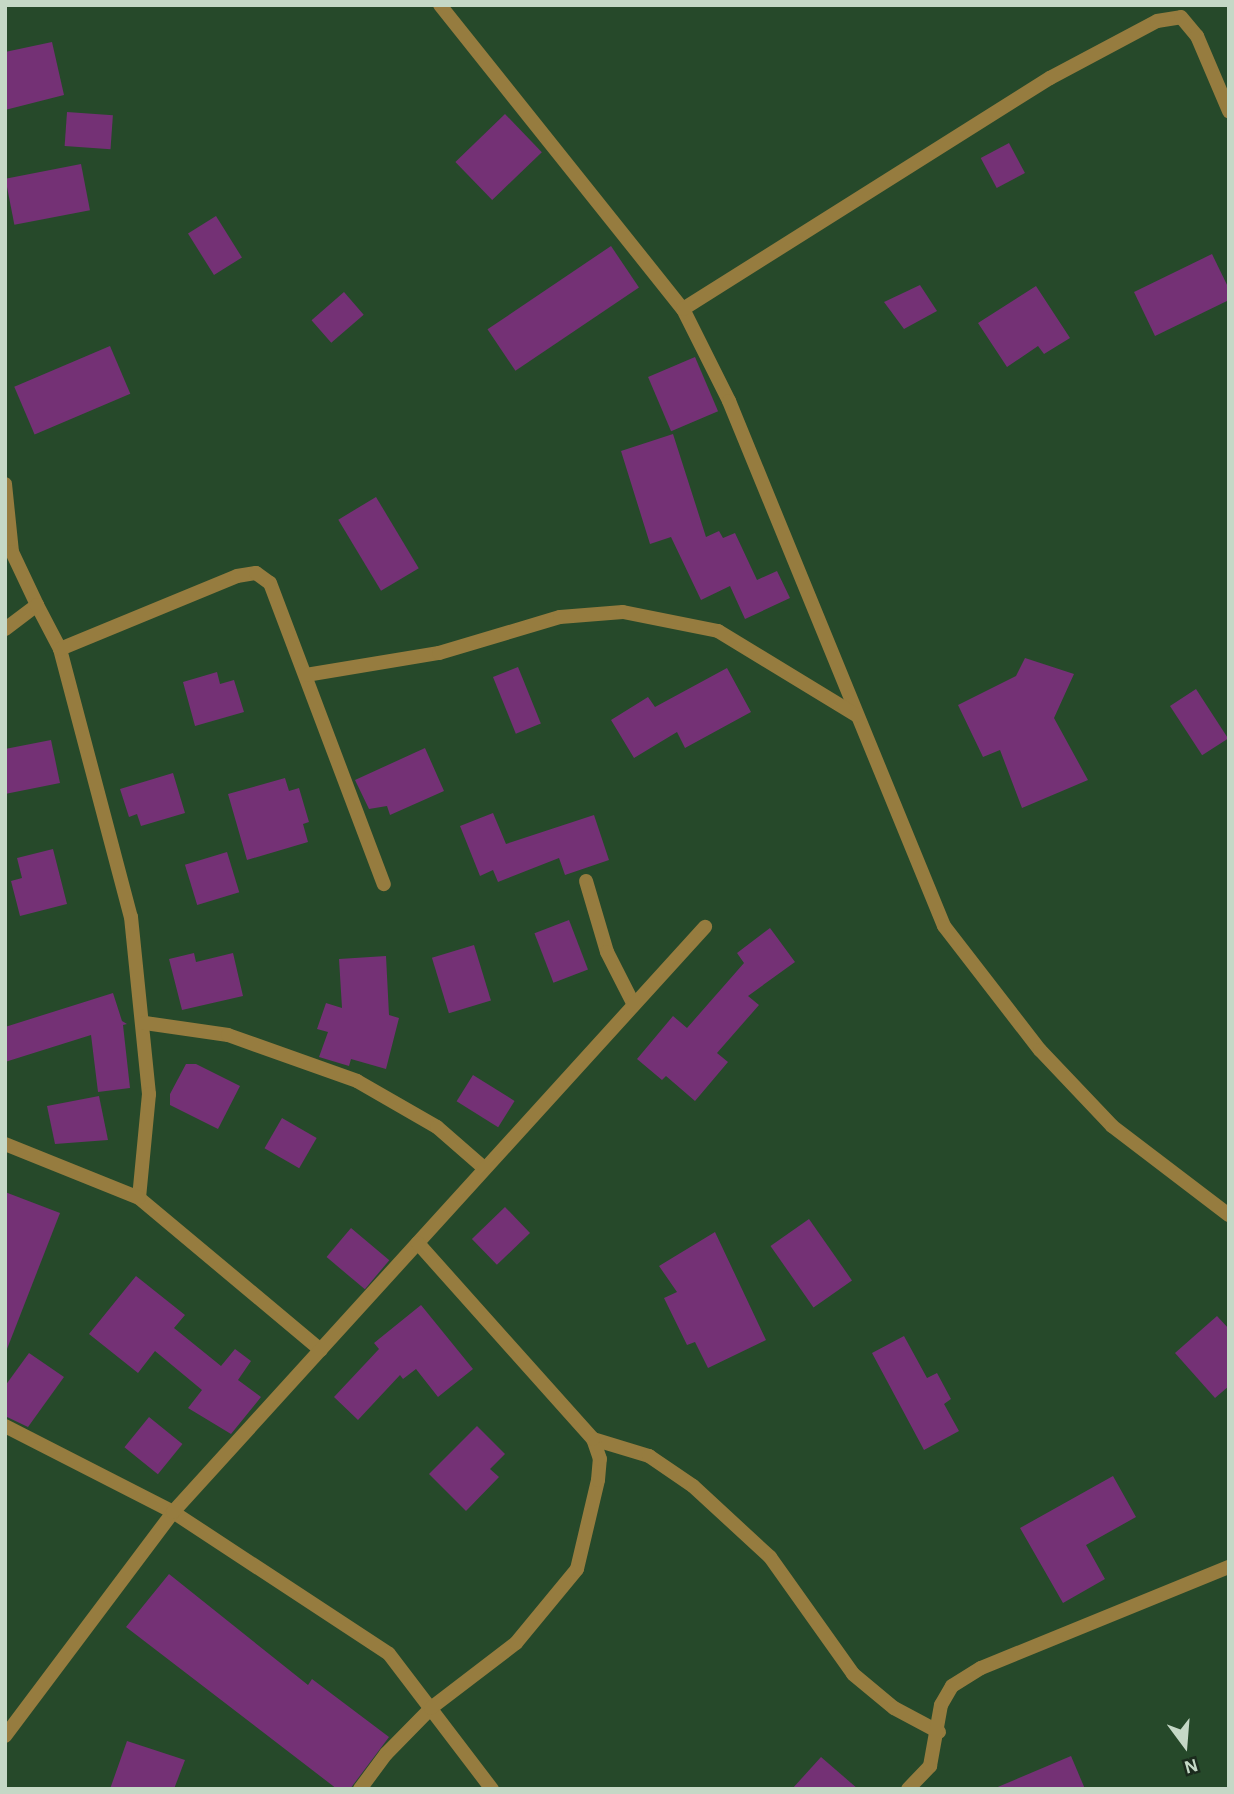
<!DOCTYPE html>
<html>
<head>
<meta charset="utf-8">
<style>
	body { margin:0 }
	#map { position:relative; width:1234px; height:1794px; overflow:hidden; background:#26492a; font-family:"Alegreya Sans",sans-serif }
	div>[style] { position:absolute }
	.building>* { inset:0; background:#743175; transform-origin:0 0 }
	.minor>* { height:14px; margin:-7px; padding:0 7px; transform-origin:7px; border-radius:7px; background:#967c3f }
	span { translate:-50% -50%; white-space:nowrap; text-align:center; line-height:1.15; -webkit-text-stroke:7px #1b2b1d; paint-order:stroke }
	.frame { position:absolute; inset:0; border:7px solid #c5d8c6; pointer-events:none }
	.north { position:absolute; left:1150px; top:1710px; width:70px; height:70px; -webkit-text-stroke:5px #1b2b1d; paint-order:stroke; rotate:164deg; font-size:19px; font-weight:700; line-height:28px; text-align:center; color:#c5d8c6 }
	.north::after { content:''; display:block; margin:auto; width:24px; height:32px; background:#c5d8c6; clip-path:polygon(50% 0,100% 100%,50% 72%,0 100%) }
</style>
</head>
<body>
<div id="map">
	<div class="building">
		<i style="clip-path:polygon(52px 42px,64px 95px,5px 110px,5px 52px)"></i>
		<i style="left:67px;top:112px;width:46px;height:34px;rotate:4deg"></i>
		<i style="left:505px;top:114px;width:53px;height:69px;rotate:46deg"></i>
		<i style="left:1009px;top:143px;width:34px;height:32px;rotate:62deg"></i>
		<i style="left:81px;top:164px;width:47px;height:77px;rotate:79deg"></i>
		<i style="left:216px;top:216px;width:49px;height:33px;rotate:58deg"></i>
		<i style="left:611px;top:246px;width:50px;height:149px;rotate:56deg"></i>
		<i style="clip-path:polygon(1212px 254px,1229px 289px,1229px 300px,1155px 336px,1134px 292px)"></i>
		<i style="clip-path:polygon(920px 285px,937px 311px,904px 329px,884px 302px)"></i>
		<i style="clip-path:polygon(1036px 286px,1070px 338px,1044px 354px,1038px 346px,1007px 367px,978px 323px)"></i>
		<i style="left:344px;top:292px;width:30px;height:43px;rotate:49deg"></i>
		<i style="left:110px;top:346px;width:52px;height:104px;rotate:67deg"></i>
		<i style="left:695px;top:357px;width:59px;height:51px;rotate:67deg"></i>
		<i style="clip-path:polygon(673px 434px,706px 537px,719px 531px,723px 538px,735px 533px,757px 580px,777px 571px,790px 598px,745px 619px,730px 586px,701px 600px,671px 537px,650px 544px,621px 451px)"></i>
		<i style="left:376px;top:497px;width:83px;height:44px;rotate:59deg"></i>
		<i style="clip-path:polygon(1025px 658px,1074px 674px,1054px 718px,1088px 780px,1022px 808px,1000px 750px,983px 757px,958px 705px,1016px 676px)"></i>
		<i style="left:518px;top:667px;width:61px;height:27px;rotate:68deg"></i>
		<i style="clip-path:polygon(727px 668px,751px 712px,685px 748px,677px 732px,634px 758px,611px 720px,648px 697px,655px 707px)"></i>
		<i style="clip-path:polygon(217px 672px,220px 684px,234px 680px,244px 712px,195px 726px,183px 682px)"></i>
		<i style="left:1196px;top:689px;width:59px;height:31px;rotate:57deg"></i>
		<i style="clip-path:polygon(51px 740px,60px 783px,5px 794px,5px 749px)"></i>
		<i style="clip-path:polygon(425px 748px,444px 791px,390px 815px,387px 806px,369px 809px,355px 780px)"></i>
		<i style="clip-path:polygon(173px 773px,185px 813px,141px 826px,137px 814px,129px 817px,120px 789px)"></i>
		<i style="clip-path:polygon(285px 778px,289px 791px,299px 788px,309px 822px,303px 824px,308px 842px,247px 860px,228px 794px)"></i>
		<i style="clip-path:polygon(493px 813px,506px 844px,594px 815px,609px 860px,565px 875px,559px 858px,498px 882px,493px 870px,480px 876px,460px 826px)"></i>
		<i style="clip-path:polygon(53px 849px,67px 904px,20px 916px,11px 881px,22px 878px,17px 858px)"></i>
		<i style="left:227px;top:852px;width:42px;height:44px;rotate:73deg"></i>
		<i style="left:569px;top:920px;width:53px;height:37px;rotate:69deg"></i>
		<i style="clip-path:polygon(770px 928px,795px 962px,748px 996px,759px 1005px,717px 1053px,728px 1062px,695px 1101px,666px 1076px,662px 1080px,637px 1059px,673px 1016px,687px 1028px,744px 963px,737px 953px)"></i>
		<i style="left:474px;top:945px;width:58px;height:44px;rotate:73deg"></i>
		<i style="clip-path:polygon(194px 953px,196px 962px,233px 953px,243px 996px,182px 1010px,169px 959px)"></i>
		<i style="clip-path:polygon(386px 956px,389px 1015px,399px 1018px,386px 1069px,351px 1059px,349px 1066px,319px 1057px,328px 1032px,317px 1029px,326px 1003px,342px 1008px,339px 959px)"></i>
		<i style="clip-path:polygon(113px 993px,122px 1021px,127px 1024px,123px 1025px,130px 1088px,98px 1092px,91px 1035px,5px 1062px,5px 1027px)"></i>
		<i style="clip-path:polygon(186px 1064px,196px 1064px,240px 1086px,218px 1129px,170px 1105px,170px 1094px)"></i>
		<i style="left:473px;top:1075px;width:49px;height:31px;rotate:32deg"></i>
		<i style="clip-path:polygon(99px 1096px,108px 1140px,55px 1144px,47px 1106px)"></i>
		<i style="left:282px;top:1118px;width:40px;height:35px;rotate:30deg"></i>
		<i style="clip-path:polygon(5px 1192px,60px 1213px,7px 1349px,5px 1348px)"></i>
		<i style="left:505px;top:1207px;width:36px;height:46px;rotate:46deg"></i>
		<i style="left:809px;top:1219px;width:75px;height:47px;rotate:55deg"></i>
		<i style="left:351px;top:1228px;width:50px;height:38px;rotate:40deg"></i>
		<i style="clip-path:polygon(715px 1232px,766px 1340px,708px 1368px,695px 1342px,687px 1345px,664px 1298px,677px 1292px,659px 1266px)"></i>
		<i style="clip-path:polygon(136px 1276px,185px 1315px,174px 1328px,221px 1366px,235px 1349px,251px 1361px,238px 1380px,261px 1397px,231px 1434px,188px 1408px,202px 1390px,155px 1351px,138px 1373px,89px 1334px)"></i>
		<i style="clip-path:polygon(421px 1305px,473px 1369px,438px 1397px,416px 1369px,403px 1379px,400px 1375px,358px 1420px,334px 1397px,379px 1349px,374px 1343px)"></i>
		<i style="clip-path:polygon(1217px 1316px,1229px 1329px,1229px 1386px,1215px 1398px,1175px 1353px)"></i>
		<i style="clip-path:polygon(904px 1336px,927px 1378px,937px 1373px,951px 1399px,944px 1404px,959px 1431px,924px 1450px,872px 1353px)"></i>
		<i style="clip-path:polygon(29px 1353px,64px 1377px,28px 1427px,5px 1416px,5px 1386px)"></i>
		<i style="left:149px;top:1417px;width:43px;height:39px;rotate:39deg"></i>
		<i style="clip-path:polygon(477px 1426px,505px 1454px,490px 1469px,499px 1477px,466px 1511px,429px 1474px)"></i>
		<i style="clip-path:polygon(1113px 1476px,1136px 1517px,1086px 1545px,1105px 1579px,1063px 1603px,1020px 1528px)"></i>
		<i style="clip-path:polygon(169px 1574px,308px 1685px,312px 1679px,389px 1737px,350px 1789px,337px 1789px,126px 1627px)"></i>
		<i style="clip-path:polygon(127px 1741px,185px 1760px,174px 1789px,110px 1789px)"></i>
		<i style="clip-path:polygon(1071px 1756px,1085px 1789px,993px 1789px)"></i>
		<i style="clip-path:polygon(821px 1757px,858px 1789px,792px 1789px)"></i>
	</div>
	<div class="minor">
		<i style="left:440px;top:5px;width:389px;rotate:51.4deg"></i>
		<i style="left:683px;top:309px;width:103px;rotate:63.4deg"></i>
		<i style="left:729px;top:401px;width:567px;rotate:67.73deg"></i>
		<i style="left:944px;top:926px;width:157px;rotate:52.3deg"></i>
		<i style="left:1040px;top:1050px;width:105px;rotate:46.5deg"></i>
		<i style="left:1112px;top:1126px;width:147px;rotate:37.3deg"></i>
		<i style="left:683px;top:309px;width:434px;rotate:-32.2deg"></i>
		<i style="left:1050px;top:78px;width:121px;rotate:-28deg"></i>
		<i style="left:1157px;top:21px;width:24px;rotate:-9deg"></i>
		<i style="left:1181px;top:17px;width:25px;rotate:50deg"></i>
		<i style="left:1197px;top:36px;width:82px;rotate:66.9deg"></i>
		<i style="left:5px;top:484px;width:68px;rotate:84.1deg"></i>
		<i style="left:12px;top:552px;width:59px;rotate:64.7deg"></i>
		<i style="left:37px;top:605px;width:40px;rotate:143deg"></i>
		<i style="left:37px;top:605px;width:50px;rotate:62.4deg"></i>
		<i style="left:60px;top:649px;width:277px;rotate:75.2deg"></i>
		<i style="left:131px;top:917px;width:178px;rotate:84.2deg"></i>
		<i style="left:149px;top:1094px;width:104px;rotate:95.5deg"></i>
		<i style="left:139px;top:1198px;width:237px;rotate:39.9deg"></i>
		<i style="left:60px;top:649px;width:191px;rotate:-22.4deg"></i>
		<i style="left:237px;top:576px;width:19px;rotate:-9deg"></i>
		<i style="left:256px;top:573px;width:17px;rotate:36deg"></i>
		<i style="left:270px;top:583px;width:322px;rotate:69.3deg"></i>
		<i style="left:306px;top:675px;width:135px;rotate:-9.4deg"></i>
		<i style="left:439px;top:653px;width:126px;rotate:-16.6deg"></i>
		<i style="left:560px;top:617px;width:63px;rotate:-4.5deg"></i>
		<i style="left:623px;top:612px;width:97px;rotate:11.3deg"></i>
		<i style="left:718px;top:631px;width:162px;rotate:31.3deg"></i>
		<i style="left:586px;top:881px;width:74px;rotate:73.5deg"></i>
		<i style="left:607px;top:952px;width:59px;rotate:63deg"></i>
		<i style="left:145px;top:1023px;width:84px;rotate:8.2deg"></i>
		<i style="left:228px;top:1035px;width:137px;rotate:19.6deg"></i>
		<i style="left:357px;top:1081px;width:92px;rotate:29.9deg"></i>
		<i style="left:437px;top:1127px;width:62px;rotate:41.1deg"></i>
		<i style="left:5px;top:1144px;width:144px;rotate:21.9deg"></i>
		<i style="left:5px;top:1426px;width:189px;rotate:27.1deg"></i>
		<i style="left:173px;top:1512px;width:258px;rotate:33.3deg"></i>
		<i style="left:389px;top:1654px;width:170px;rotate:52.7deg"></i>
		<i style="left:593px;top:1439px;width:59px;rotate:16.9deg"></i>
		<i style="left:649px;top:1456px;width:53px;rotate:34.3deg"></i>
		<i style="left:693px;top:1486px;width:105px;rotate:42.7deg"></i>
		<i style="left:770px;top:1557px;width:143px;rotate:54.6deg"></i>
		<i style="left:853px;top:1674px;width:53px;rotate:39.7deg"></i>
		<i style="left:894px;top:1708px;width:51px;rotate:28.1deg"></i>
		<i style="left:5px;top:1736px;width:280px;rotate:-53.1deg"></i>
		<i style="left:173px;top:1512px;width:791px;rotate:-47.72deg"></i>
		<i style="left:360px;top:1789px;width:44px;rotate:-53.4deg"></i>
		<i style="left:386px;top:1754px;width:64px;rotate:-45.6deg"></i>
		<i style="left:431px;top:1708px;width:107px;rotate:-37.4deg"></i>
		<i style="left:516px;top:1643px;width:96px;rotate:-50.5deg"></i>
		<i style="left:577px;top:1569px;width:91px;rotate:-76.7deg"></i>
		<i style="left:598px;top:1480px;width:21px;rotate:-85deg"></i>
		<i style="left:600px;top:1459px;width:21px;rotate:-109deg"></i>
		<i style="left:593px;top:1439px;width:263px;rotate:-131.8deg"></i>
		<i style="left:908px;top:1789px;width:32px;rotate:-46deg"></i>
		<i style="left:930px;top:1766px;width:62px;rotate:-79.8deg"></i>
		<i style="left:941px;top:1705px;width:22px;rotate:-60deg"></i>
		<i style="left:952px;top:1686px;width:34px;rotate:-32deg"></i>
		<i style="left:981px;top:1668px;width:268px;rotate:-22.2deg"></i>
	</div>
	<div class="frame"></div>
	<div class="north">N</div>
</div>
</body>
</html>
